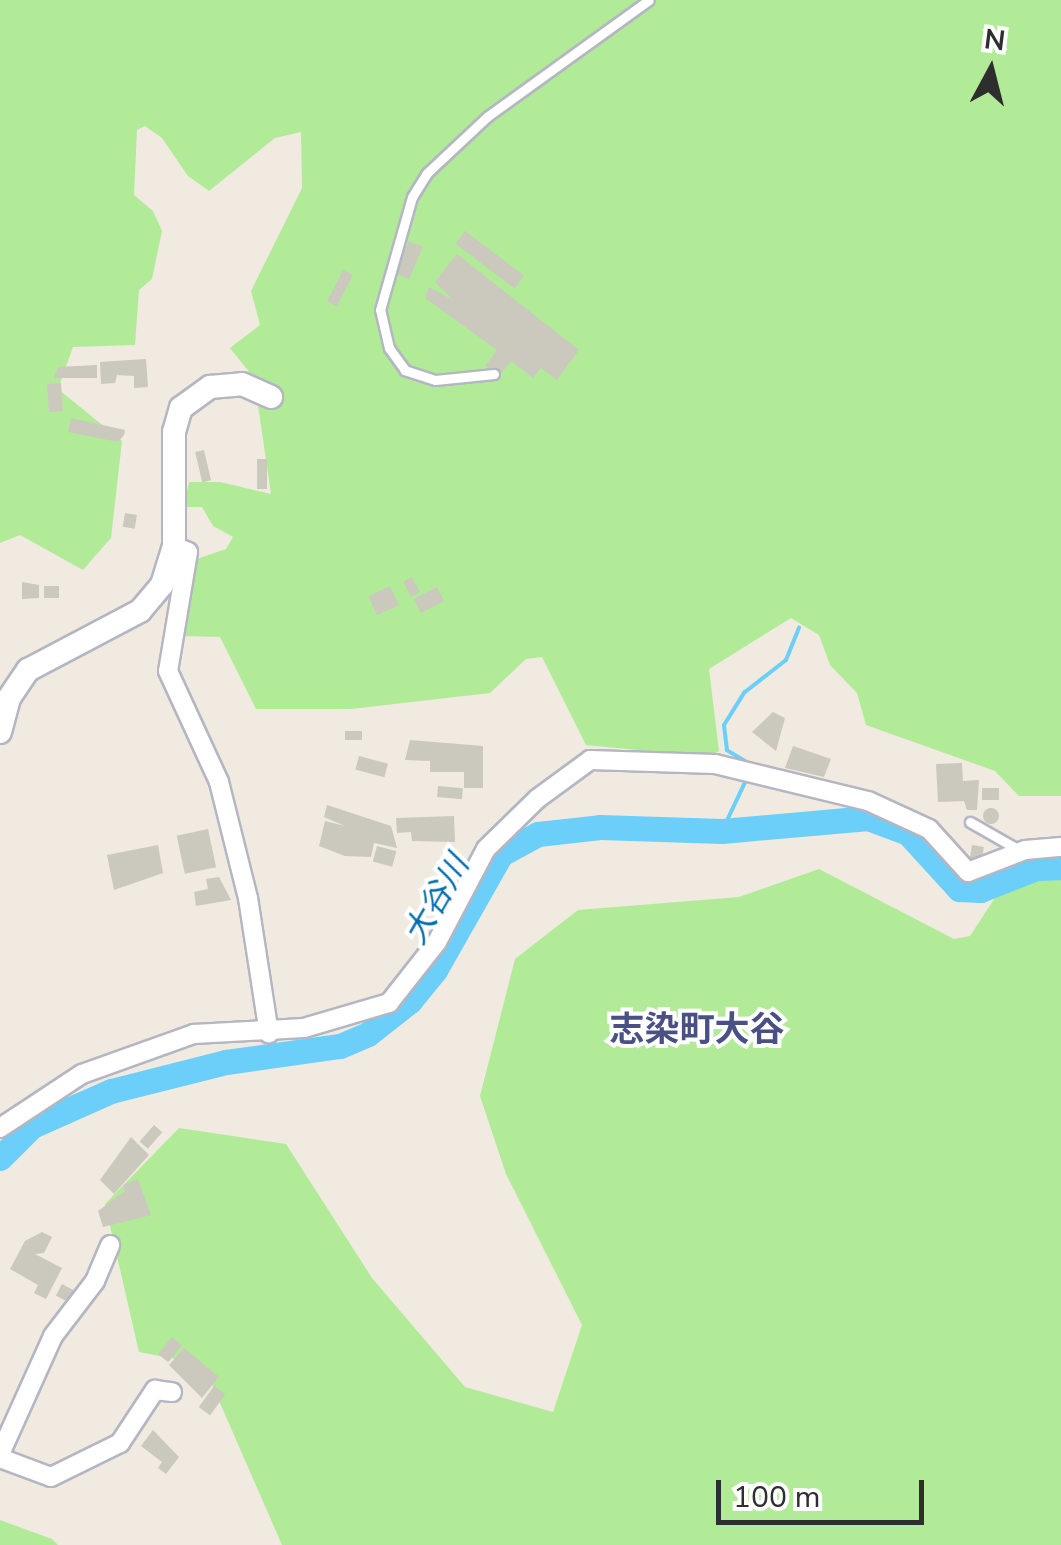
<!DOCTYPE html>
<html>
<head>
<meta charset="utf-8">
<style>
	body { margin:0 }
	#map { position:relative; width:1061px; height:1545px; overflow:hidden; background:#f0eae0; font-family:"Nunito Sans","Noto Sans JP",sans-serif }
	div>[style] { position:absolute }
	.green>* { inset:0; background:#b1eb98 }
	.stream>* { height:4px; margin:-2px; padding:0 2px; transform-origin:2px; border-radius:2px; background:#6bcffa }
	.river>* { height:25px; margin:-12.5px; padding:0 12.5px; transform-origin:12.5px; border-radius:12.5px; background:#6bcffa }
	.building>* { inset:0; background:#cbc8be; transform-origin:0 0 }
	.round { border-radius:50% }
	.roads { filter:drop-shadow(2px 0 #b4b6c2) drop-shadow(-2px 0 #b4b6c2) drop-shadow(0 2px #b4b6c2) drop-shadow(0 -2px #b4b6c2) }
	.lane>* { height:9px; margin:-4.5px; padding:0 4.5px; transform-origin:4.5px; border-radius:4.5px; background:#fff }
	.street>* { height:18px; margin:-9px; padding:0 9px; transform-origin:9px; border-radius:9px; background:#fff }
	.secondary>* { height:22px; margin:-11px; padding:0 11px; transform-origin:11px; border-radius:11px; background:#fff }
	span { translate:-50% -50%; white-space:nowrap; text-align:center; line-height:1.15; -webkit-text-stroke:8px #fff; paint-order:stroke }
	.water-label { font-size:32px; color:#016daf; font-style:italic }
	.quarter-label { font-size:35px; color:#495184; font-weight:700 }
	.north { position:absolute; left:941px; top:20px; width:100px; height:100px; -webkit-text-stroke:8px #fff; paint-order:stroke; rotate:7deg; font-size:28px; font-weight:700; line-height:40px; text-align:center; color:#2e2e2e }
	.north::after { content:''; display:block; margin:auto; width:35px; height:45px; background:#2e2e2e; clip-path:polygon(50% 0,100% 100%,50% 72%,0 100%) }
	.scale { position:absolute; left:716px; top:1480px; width:208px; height:45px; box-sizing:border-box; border:5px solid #2e2e2e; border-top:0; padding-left:12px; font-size:30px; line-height:35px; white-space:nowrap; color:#2e2e2e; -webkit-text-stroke:8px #fff; paint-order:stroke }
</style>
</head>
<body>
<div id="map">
	<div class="green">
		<i style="clip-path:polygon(0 0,1061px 0,1061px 796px,1019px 796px,995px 771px,866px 725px,857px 693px,830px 665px,819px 635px,791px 618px,709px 669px,719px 751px,709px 757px,586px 745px,542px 657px,526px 659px,490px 693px,351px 709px,256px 709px,220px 637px,182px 636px,197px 559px,226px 549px,233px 537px,213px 526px,202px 507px,184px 507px,189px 482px,220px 482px,271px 494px,254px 378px,230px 348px,260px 325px,251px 291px,302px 188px,301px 132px,275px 138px,209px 191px,188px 176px,162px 138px,145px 126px,137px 130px,134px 195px,153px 211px,162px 231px,152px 279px,139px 290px,135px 345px,73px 347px,58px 389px,122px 441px,111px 538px,83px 570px,20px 535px,0 543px)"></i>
		<i style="clip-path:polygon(819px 869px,954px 939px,970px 936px,1000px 890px,1032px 875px,1061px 874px,1061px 1545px,282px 1545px,203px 1364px,139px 1352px,105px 1204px,179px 1128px,286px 1144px,372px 1278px,465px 1387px,553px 1412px,582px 1325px,506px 1174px,480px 1096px,515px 959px,578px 910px,739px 897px)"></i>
		<i style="clip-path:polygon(0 1520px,52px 1539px,58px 1545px,0 1545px)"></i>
	</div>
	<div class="stream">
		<i style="left:750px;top:764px;width:27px;rotate:-149deg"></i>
		<i style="left:727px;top:750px;width:25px;rotate:-97deg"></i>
		<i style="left:724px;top:725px;width:39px;rotate:-58deg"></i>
		<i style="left:745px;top:692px;width:52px;rotate:-38deg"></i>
		<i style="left:786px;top:660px;width:35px;rotate:-68deg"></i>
		<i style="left:722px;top:831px;width:59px;rotate:-64.7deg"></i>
	</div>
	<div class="river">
		<i style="left:0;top:1158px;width:45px;rotate:-45deg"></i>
		<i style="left:32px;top:1126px;width:86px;rotate:-23.9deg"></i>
		<i style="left:111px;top:1091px;width:119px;rotate:-14.2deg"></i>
		<i style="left:226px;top:1062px;width:115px;rotate:-8deg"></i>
		<i style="left:340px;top:1046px;width:30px;rotate:-23deg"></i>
		<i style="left:368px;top:1034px;width:53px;rotate:-38.2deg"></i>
		<i style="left:410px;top:1001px;width:40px;rotate:-51deg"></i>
		<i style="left:435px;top:970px;width:133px;rotate:-60.4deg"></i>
		<i style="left:501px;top:854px;width:42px;rotate:-28.4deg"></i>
		<i style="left:538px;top:834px;width:62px;rotate:-6.4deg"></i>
		<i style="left:600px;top:827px;width:122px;rotate:1.9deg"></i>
		<i style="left:722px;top:831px;width:147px;rotate:-5.1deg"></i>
		<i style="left:868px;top:818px;width:43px;rotate:20.6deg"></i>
		<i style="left:908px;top:833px;width:76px;rotate:47.7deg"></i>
		<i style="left:959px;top:889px;width:21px;rotate:3deg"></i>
		<i style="left:980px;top:890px;width:60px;rotate:-21.4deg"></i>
		<i style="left:1036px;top:868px;width:25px;rotate:-2deg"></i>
	</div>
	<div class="building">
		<i style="left:465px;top:231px;width:74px;height:16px;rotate:37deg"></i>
		<i style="left:409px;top:241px;width:15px;height:35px;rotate:23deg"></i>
		<i style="clip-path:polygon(457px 254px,579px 350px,557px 380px,541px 368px,533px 378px,511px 361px,499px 376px,485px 366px,497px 350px,425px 298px,429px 287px,453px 300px,435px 282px)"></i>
		<i style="left:343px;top:270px;width:11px;height:35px;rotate:27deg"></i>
		<i style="clip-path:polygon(146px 359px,148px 387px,134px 388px,134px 376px,117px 375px,115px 383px,101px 384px,100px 362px)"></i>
		<i style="clip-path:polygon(97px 365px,97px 378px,54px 378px,58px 367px)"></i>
		<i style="left:61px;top:383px;width:28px;height:14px;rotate:86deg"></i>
		<i style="clip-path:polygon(71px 418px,125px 430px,124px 435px,118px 442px,68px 432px)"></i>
		<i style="left:204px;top:450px;width:31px;height:9px;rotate:77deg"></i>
		<i style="left:257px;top:459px;width:10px;height:30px"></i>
		<i style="left:125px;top:513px;width:12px;height:14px;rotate:9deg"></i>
		<i style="left:412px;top:577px;width:17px;height:10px;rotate:62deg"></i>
		<i style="clip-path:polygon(22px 582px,39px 585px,39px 598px,22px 599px)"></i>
		<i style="left:44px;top:586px;width:15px;height:12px"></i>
		<i style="left:390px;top:586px;width:21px;height:24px;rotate:65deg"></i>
		<i style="left:437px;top:587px;width:16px;height:26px;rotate:63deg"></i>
		<i style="clip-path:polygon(773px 712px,785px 718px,776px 751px,752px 732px)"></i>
		<i style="left:345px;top:731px;width:17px;height:9px"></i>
		<i style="clip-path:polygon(410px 740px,483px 746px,483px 788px,464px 788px,464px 772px,430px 772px,430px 761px,405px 760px)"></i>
		<i style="clip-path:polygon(793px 746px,831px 759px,824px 777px,785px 768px)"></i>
		<i style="left:359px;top:756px;width:30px;height:14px;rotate:15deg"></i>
		<i style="clip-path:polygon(962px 763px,963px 781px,979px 780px,977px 810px,967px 810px,964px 801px,938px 802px,936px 764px)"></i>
		<i style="left:438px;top:786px;width:25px;height:11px;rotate:5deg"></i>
		<i style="left:982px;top:788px;width:17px;height:12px"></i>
		<i style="clip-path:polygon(327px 805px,391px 826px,397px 848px,374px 843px,371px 857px,345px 856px,319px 846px,325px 821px,345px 826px,324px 817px)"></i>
		<i class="round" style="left:983px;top:808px;width:16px;height:16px"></i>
		<i style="clip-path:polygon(454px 816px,455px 842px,412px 841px,411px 832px,397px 833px,396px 818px)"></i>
		<i style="left:208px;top:829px;width:39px;height:32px;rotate:78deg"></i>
		<i style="clip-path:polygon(158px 845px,163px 873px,114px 890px,107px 855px)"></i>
		<i style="left:972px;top:845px;width:12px;height:15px;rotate:9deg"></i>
		<i style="left:377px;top:846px;width:20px;height:16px;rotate:15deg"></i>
		<i style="clip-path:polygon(219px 877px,231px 900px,196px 906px,194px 892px,208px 889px,206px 879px)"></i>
		<i style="left:154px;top:1125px;width:11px;height:22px;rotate:41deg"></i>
		<i style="clip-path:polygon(131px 1137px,149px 1155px,114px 1194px,100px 1180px)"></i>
		<i style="clip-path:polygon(138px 1179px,151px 1215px,103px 1227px,98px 1211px,125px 1191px,123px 1185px)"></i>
		<i style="clip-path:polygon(42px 1232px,52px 1237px,44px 1253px,35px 1254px,62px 1268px,46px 1299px,34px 1293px,38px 1285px,10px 1269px,25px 1241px)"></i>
		<i style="left:62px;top:1284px;width:19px;height:13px;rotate:28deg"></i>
		<i style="left:172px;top:1337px;width:13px;height:22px;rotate:39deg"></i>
		<i style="clip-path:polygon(184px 1348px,219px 1377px,202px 1398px,169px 1365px)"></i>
		<i style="left:214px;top:1386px;width:14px;height:26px;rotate:36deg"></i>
		<i style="clip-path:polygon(153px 1430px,179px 1457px,166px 1474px,158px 1468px,162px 1462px,141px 1446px)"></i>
	</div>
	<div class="roads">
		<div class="lane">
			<i style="left:494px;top:374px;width:59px;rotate:174.2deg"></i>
			<i style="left:435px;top:380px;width:32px;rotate:-162deg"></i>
			<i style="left:405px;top:370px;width:27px;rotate:-126deg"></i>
			<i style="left:389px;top:348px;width:39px;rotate:-103deg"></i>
			<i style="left:380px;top:310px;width:117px;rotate:-74.2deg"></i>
			<i style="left:412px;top:197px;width:28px;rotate:-58deg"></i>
			<i style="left:427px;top:173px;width:83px;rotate:-43.1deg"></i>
			<i style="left:488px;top:116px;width:198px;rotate:-35.8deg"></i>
			<i style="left:970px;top:822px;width:56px;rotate:29.7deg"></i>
		</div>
		<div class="street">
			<i style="left:174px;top:546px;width:15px;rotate:23deg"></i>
			<i style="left:188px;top:552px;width:121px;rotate:99.5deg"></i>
			<i style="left:168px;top:671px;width:122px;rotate:65.3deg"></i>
			<i style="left:219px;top:782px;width:120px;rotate:76deg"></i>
			<i style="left:248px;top:898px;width:137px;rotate:81.2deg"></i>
			<i style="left:0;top:1128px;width:98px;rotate:-33.4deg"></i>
			<i style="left:82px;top:1074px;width:119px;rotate:-19.7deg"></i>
			<i style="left:194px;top:1034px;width:110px;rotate:-3.1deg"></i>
			<i style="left:304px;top:1028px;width:89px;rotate:-16.4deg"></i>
			<i style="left:389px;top:1003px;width:78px;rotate:-51.8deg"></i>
			<i style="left:437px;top:942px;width:105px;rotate:-62.2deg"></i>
			<i style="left:486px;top:849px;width:71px;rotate:-44.4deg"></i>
			<i style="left:537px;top:799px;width:66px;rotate:-36.3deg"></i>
			<i style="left:590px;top:760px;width:125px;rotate:1.8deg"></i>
			<i style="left:715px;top:764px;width:157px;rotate:13.6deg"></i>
			<i style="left:868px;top:801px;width:67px;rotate:24.7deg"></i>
			<i style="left:929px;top:829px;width:58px;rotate:47.8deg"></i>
			<i style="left:968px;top:872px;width:61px;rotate:-21.1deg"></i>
			<i style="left:1025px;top:850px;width:36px;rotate:-5deg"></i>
			<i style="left:0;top:1454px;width:129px;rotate:-65.8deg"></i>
			<i style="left:53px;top:1336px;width:69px;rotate:-52.6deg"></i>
			<i style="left:95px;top:1281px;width:39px;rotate:-67deg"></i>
			<i style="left:0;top:1458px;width:54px;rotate:20.4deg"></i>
			<i style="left:51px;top:1477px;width:77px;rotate:-26.2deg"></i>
			<i style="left:120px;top:1443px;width:64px;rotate:-56.6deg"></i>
			<i style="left:155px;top:1390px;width:17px;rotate:7deg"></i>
		</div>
		<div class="secondary">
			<i style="left:0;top:732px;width:35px;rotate:-75deg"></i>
			<i style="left:9px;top:698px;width:34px;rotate:-56deg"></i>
			<i style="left:28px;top:670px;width:127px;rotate:-27.8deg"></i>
			<i style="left:140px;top:611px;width:34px;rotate:-50deg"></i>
			<i style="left:162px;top:585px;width:41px;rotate:-72.9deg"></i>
			<i style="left:174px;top:546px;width:114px;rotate:-90deg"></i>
			<i style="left:174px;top:432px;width:25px;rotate:-74deg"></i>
			<i style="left:181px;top:408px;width:36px;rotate:-36deg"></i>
			<i style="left:210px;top:387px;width:32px;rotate:-5deg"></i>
			<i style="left:242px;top:384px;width:32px;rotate:24deg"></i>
		</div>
	</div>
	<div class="water-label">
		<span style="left:437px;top:900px;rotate:-60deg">大谷川</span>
	</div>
	<div class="quarter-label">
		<span style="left:697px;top:1030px">志染町大谷</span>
	</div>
	<div class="north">N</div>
	<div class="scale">100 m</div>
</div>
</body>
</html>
